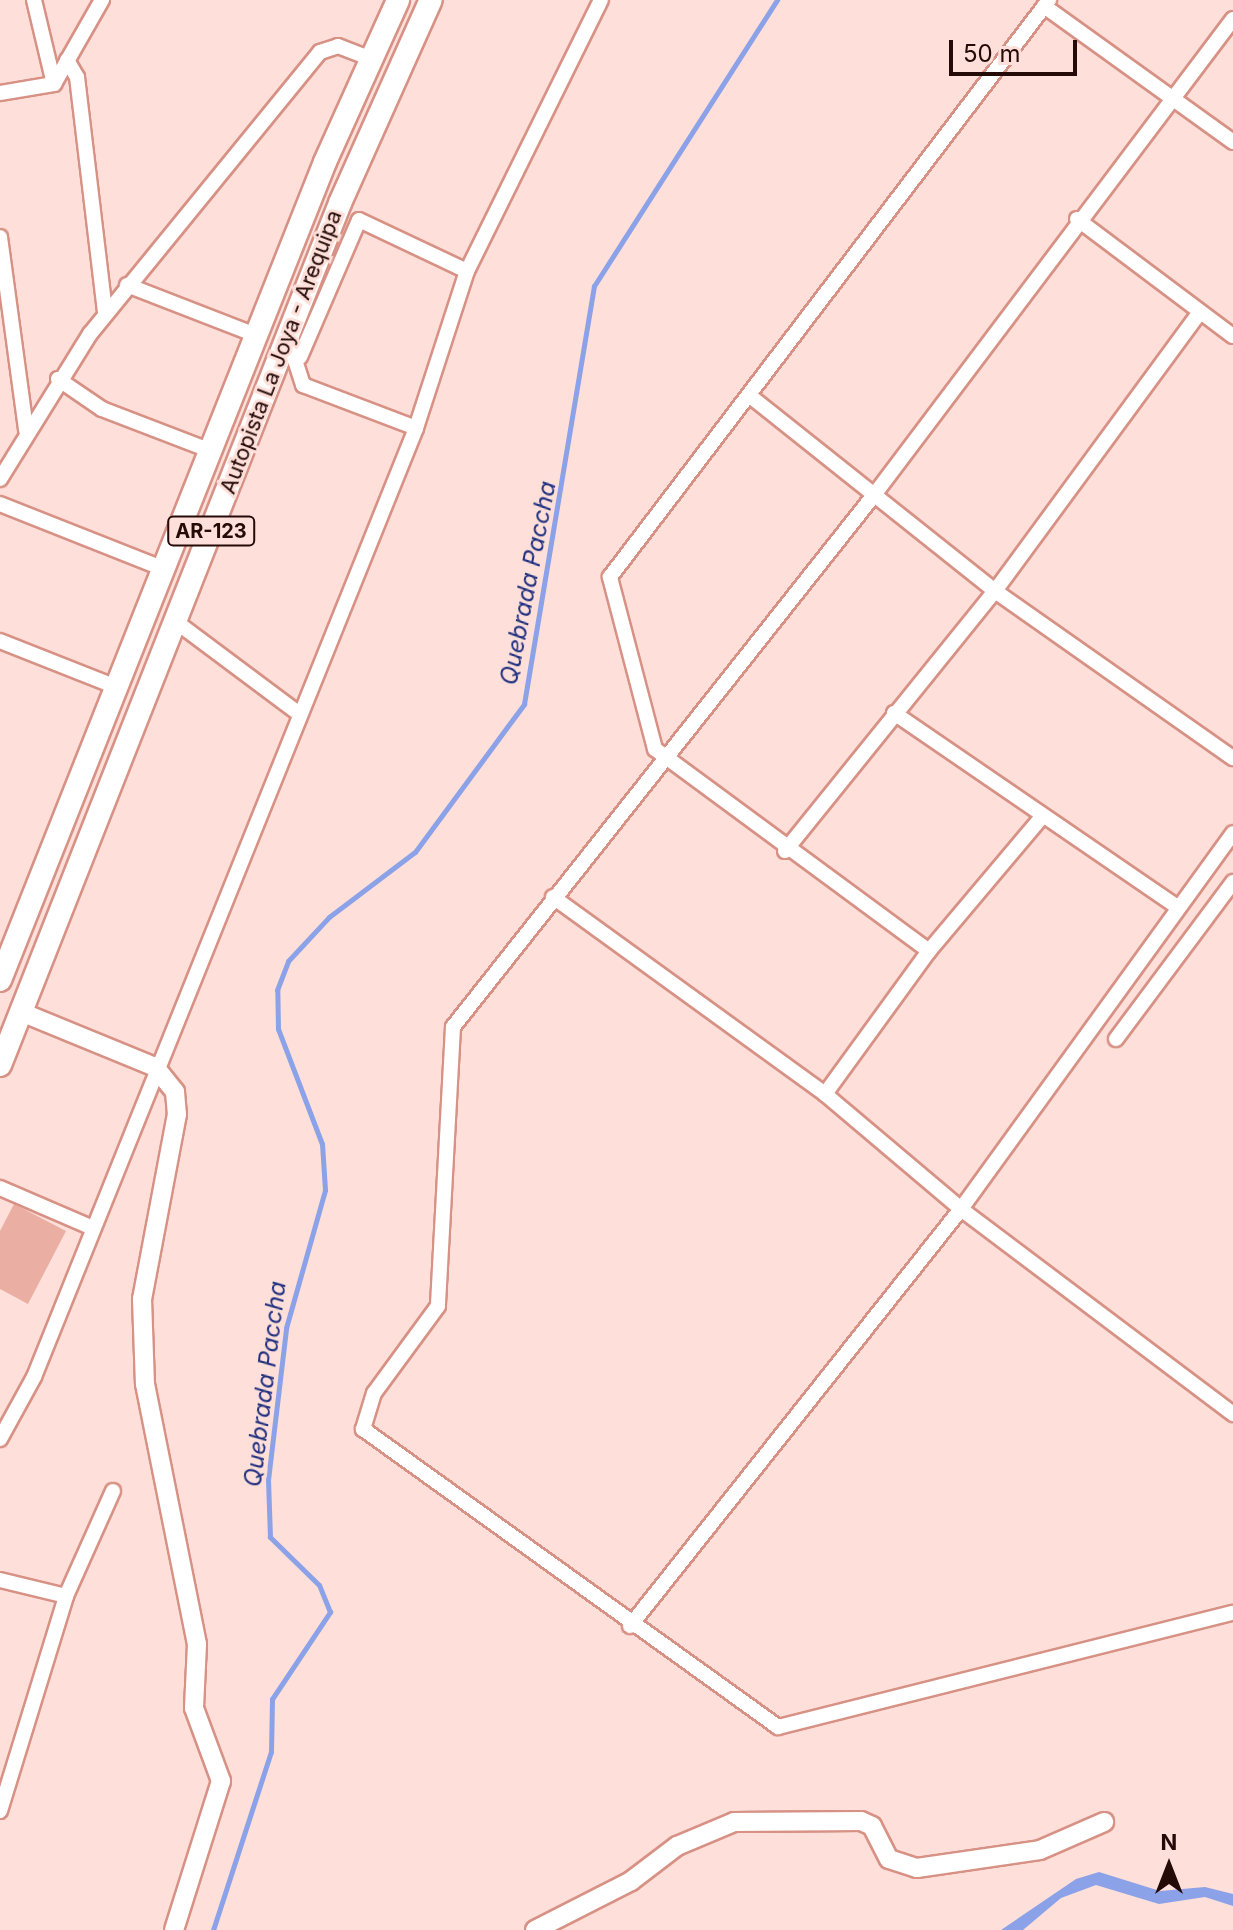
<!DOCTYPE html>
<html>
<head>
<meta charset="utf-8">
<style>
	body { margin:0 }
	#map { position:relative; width:1233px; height:1930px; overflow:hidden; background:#fedfd9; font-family:Inter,sans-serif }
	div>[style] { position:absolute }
	.green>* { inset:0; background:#eaaea3 }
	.water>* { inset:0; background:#8ba2e8 }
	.stream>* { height:5px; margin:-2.5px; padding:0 2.5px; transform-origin:2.5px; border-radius:2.5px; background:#8ba2e8 }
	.roads { filter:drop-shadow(2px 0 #d79185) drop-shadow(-2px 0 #d79185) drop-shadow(0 2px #d79185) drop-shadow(0 -2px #d79185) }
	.minor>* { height:14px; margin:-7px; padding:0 7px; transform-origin:7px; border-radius:7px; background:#fff }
	.tertiary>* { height:18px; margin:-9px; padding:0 9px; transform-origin:9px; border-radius:9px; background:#fff }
	.primary>* { height:22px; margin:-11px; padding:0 11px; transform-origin:11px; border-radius:11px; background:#fff }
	span { translate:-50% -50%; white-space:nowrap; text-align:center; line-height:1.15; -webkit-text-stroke:6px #fedfd9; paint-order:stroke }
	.shield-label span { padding:2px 6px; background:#fedfd9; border:2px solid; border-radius:6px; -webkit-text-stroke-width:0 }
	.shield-label { font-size:20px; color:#240b08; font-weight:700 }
	.street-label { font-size:22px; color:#240b08 }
	.water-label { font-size:24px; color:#213181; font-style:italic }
	.north { position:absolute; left:1129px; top:1826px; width:80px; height:80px; -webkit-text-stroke:6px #fedfd9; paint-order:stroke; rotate:0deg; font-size:22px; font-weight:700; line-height:32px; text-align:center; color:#240b08 }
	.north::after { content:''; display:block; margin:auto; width:28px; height:36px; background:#240b08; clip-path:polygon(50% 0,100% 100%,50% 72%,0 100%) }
	.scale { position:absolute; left:949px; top:40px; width:128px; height:36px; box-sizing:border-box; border:4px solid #240b08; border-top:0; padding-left:10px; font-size:24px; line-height:28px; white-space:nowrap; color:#240b08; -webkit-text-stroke:6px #fedfd9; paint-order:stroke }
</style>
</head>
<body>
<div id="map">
	<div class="green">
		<i style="clip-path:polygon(14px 1204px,66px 1231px,28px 1304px,0 1289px,0 1231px)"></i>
	</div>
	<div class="water">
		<i style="clip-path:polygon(1099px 1872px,1160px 1891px,1205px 1887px,1233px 1894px,1233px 1906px,1205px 1897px,1159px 1904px,1096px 1885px,1061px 1898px,1023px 1930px,1001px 1930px,1076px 1879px)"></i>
	</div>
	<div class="stream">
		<i style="left:213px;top:1930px;width:187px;rotate:-72deg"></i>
		<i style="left:271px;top:1752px;width:53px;rotate:-88.9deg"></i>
		<i style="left:272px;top:1699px;width:105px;rotate:-56.3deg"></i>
		<i style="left:330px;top:1612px;width:29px;rotate:-112deg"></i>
		<i style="left:319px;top:1585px;width:69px;rotate:-135.6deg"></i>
		<i style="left:270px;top:1537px;width:57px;rotate:-92deg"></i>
		<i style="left:268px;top:1480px;width:153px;rotate:-83.2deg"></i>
		<i style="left:286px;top:1328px;width:143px;rotate:-74.2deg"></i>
		<i style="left:325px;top:1190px;width:46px;rotate:-93.7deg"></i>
		<i style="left:322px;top:1144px;width:123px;rotate:-110.9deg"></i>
		<i style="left:278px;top:1029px;width:39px;rotate:-91deg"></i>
		<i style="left:277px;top:990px;width:31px;rotate:-69deg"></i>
		<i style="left:288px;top:961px;width:60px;rotate:-47deg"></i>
		<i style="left:329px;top:917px;width:108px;rotate:-37.1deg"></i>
		<i style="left:415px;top:852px;width:184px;rotate:-53.6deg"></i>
		<i style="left:524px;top:704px;width:424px;rotate:-80.5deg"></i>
		<i style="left:594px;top:286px;width:340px;rotate:-57.4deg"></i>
	</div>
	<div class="roads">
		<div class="minor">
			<i style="left:34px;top:0;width:86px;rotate:76.6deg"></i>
			<i style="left:1044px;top:6px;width:233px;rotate:35.7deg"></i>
			<i style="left:1233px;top:19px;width:596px;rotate:127.02deg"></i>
			<i style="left:874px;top:495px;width:678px;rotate:128.36deg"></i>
			<i style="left:453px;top:1027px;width:279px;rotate:93.1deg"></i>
			<i style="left:438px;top:1306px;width:108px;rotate:126.3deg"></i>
			<i style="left:374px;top:1393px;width:38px;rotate:107deg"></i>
			<i style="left:363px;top:1429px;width:511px;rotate:35.68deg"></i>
			<i style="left:778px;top:1727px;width:469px;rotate:-14.1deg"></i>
			<i style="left:67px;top:60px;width:20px;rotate:60deg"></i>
			<i style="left:77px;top:77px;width:238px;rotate:83.2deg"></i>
			<i style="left:54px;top:84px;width:97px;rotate:-60.3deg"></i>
			<i style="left:0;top:93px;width:55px;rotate:-9.5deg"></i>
			<i style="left:1077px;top:219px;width:195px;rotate:36.9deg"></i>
			<i style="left:0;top:237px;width:195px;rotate:82.3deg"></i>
			<i style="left:127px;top:285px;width:138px;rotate:21.2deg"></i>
			<i style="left:293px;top:354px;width:33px;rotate:72deg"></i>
			<i style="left:303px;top:385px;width:121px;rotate:20.8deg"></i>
			<i style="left:300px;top:357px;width:149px;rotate:-66.7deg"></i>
			<i style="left:359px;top:220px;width:119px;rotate:25.3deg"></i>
			<i style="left:58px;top:379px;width:53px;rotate:34.3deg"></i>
			<i style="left:102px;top:409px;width:115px;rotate:21deg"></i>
			<i style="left:750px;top:396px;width:313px;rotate:38.5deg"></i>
			<i style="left:995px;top:591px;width:291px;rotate:35.1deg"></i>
			<i style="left:0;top:479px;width:171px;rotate:-58.2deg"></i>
			<i style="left:90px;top:334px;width:364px;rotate:-50.8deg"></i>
			<i style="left:320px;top:52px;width:19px;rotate:-18deg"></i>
			<i style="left:338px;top:46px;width:34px;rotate:21deg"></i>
			<i style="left:0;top:504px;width:176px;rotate:21.6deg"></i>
			<i style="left:175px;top:621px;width:154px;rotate:36.8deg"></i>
			<i style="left:0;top:641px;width:125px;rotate:21.6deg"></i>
			<i style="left:894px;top:713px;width:343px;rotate:34.4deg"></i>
			<i style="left:785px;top:851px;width:334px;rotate:-51.1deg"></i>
			<i style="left:995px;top:591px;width:346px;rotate:-53.7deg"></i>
			<i style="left:553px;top:897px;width:336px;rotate:35.9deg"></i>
			<i style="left:825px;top:1094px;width:178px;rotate:40.2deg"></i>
			<i style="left:961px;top:1209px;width:341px;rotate:37deg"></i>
			<i style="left:929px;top:951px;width:340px;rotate:-143.6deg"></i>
			<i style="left:655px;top:749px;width:178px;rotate:-104.7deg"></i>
			<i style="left:610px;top:577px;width:725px;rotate:-52.73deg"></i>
			<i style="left:1116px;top:1039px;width:196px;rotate:-53.3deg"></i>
			<i style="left:825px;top:1094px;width:177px;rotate:-54deg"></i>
			<i style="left:929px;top:951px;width:175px;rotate:-49.9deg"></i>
			<i style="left:0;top:1188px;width:101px;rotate:23.3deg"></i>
			<i style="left:0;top:1439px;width:71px;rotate:-61.3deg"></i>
			<i style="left:34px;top:1377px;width:1023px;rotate:-68.07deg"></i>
			<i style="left:416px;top:428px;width:165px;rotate:-72deg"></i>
			<i style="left:467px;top:271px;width:302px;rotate:-63.7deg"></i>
			<i style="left:0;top:1580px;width:68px;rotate:13.6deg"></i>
			<i style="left:630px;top:1626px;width:532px;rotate:-51.56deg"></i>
			<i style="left:961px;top:1209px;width:464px;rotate:-54.1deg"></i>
			<i style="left:0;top:1811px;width:225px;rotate:-72.9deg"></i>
			<i style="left:66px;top:1596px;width:115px;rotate:-65.9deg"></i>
		</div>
		<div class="tertiary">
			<i style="left:21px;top:1012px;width:145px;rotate:22.3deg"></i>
			<i style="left:155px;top:1067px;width:32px;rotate:51deg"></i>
			<i style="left:175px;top:1092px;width:22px;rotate:85deg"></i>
			<i style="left:177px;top:1114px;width:188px;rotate:100.7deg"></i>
			<i style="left:142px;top:1299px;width:85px;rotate:88deg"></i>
			<i style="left:145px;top:1384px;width:265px;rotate:78.7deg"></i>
			<i style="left:197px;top:1644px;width:64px;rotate:92.7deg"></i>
			<i style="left:194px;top:1708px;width:78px;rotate:69.7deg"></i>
			<i style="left:221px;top:1781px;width:156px;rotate:107.5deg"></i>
			<i style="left:535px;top:1930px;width:108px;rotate:-27deg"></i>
			<i style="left:631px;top:1881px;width:58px;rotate:-37.3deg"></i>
			<i style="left:677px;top:1846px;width:62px;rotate:-22.8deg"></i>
			<i style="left:734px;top:1822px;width:127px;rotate:-0.5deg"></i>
			<i style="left:861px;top:1821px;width:12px;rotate:24deg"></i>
			<i style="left:872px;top:1826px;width:37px;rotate:63deg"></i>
			<i style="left:889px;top:1859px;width:29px;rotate:18deg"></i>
			<i style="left:917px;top:1868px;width:124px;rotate:-8.3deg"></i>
			<i style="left:1040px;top:1850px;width:70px;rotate:-23.6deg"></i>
		</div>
		<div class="primary">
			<i style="left:0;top:980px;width:880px;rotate:-68.33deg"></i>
			<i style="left:325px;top:162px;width:178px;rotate:-65.7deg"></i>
			<i style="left:0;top:1065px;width:927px;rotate:-68.47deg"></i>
			<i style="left:340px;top:203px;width:222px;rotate:-65.9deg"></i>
		</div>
	</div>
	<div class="shield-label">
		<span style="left:211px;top:531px">AR-123</span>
	</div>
	<div class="street-label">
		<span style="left:281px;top:352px;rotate:-69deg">Autopista La Joya - Arequipa</span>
	</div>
	<div class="water-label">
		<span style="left:528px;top:583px;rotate:-79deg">Quebrada Paccha</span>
		<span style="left:265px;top:1384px;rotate:-83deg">Quebrada Paccha</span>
	</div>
	<div class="north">N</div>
	<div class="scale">50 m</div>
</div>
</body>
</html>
